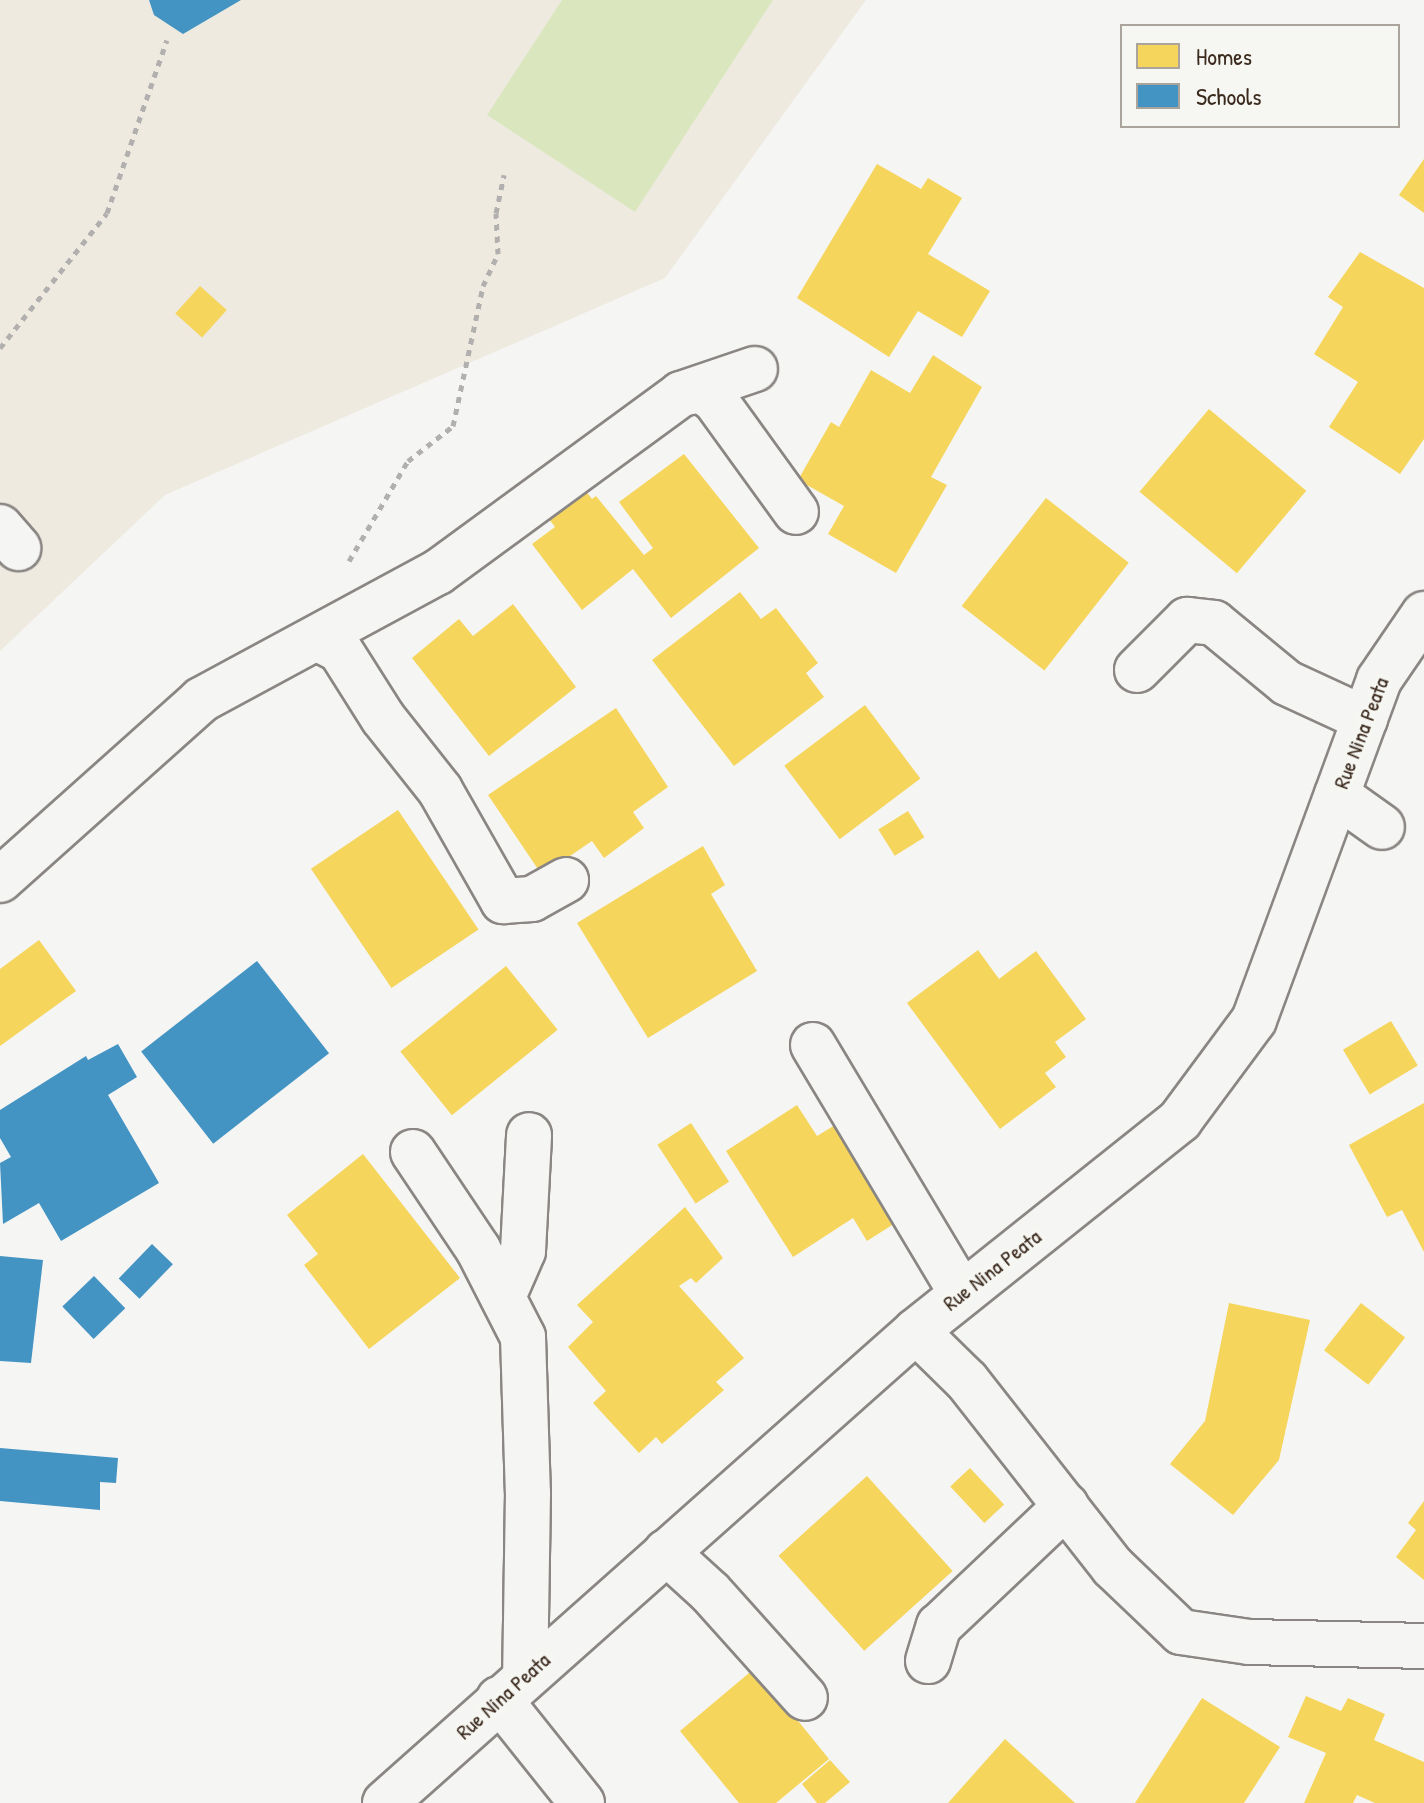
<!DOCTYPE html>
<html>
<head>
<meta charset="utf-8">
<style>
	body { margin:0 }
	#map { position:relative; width:1424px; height:1803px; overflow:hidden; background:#f5f5f3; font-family:"Patrick Hand",sans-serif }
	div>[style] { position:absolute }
	.built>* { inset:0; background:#eeeae0 }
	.green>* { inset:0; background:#dae7be }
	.homes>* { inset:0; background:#f6d55c; transform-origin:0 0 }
	.schools>* { inset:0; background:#4393c3; transform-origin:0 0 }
	.path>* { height:5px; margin-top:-2.5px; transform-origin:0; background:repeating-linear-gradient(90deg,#b2b0ae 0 6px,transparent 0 12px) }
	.roads { filter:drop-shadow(2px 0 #8a8683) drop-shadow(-2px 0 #8a8683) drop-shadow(0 2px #8a8683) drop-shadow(0 -2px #8a8683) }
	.minor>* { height:44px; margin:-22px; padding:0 22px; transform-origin:22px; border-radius:22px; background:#f5f5f3 }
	span { translate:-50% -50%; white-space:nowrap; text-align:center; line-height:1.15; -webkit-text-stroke:8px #f6f6f2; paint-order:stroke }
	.street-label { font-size:22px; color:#3b2a1e }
	.legend { position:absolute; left:1120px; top:24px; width:280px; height:104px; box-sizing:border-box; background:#f6f6f2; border:2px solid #aba49d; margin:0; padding:10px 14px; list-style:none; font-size:24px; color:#3b2a1e }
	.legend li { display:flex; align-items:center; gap:16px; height:40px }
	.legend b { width:40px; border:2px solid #aba49d }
</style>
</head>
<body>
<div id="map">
	<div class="built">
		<i style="clip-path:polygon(0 0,866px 0,665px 278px,165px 495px,0 651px)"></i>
	</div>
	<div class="green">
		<i style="clip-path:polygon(562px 0,773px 0,635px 212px,487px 115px)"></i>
	</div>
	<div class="homes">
		<i style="clip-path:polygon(1424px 159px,1424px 213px,1399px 195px)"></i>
		<i style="clip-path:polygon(877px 164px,921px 189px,928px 178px,962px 198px,928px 254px,990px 291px,962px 337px,918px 311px,889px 357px,797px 298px)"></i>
		<i style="clip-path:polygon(1360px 252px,1424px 288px,1424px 439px,1400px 474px,1329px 427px,1358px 382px,1314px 354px,1343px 307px,1328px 297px)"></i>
		<i style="left:200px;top:286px;width:36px;height:37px;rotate:42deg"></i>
		<i style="clip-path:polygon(933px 355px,982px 387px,931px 477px,947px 485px,896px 573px,828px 534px,844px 506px,798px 480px,831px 422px,839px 427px,871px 370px,910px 393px)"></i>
		<i style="left:1209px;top:409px;width:127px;height:108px;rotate:40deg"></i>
		<i style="clip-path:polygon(684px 454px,759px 548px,671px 618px,633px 569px,582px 610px,532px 544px,555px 527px,543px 511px,579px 483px,592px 499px,596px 496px,644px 555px,653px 548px,619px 502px)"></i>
		<i style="left:1046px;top:498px;width:105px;height:137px;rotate:38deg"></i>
		<i style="clip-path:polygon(740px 592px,761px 619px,776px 608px,818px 663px,806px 673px,824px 697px,734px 766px,652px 660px)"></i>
		<i style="clip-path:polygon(513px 604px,576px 687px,489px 756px,412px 658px,459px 619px,473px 636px)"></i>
		<i style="left:865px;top:705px;width:92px;height:101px;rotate:53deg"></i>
		<i style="clip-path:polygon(616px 708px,668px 787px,633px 812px,644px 828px,604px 858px,592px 841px,542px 875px,488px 795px)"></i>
		<i style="left:398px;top:810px;width:144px;height:105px;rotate:56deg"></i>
		<i style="left:908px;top:811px;width:31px;height:35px;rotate:58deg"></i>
		<i style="clip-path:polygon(703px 846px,725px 885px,711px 894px,757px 971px,648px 1038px,577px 923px)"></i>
		<i style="clip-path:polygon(39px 940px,76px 991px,0 1046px,0 969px)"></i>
		<i style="clip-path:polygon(978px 950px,999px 979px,1036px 951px,1086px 1019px,1055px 1042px,1066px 1057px,1045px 1073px,1056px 1087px,1000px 1129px,907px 1003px)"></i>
		<i style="left:506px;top:966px;width:82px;height:136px;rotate:51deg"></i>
		<i style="left:1391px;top:1021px;width:52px;height:56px;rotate:59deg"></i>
		<i style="clip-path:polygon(1424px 1103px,1424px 1252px,1402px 1210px,1387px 1217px,1349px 1145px)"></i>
		<i style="clip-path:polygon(797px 1105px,817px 1136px,840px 1122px,900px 1220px,867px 1241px,853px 1218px,793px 1257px,726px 1151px)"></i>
		<i style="left:691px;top:1123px;width:70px;height:40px;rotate:57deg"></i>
		<i style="clip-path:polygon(363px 1154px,460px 1278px,369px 1349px,304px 1265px,318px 1254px,287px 1215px)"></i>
		<i style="clip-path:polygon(685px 1207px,723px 1258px,696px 1283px,691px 1278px,679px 1286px,744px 1358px,716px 1382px,724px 1390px,662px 1444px,656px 1437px,639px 1453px,593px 1403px,606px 1391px,568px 1347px,593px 1322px,577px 1305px)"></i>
		<i style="clip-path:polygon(1229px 1303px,1310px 1320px,1279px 1460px,1233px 1515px,1170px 1464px,1205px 1421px)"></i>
		<i style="left:1361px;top:1303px;width:56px;height:60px;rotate:38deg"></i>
		<i style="left:970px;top:1468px;width:50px;height:27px;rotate:47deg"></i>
		<i style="left:867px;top:1476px;width:128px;height:119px;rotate:48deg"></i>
		<i style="clip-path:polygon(1424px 1501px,1424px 1580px,1396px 1557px,1416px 1530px,1408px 1523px)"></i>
		<i style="clip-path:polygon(755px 1668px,829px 1759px,776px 1803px,739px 1803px,680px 1731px)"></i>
		<i style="clip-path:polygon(1306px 1696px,1341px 1711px,1348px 1698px,1385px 1714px,1374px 1740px,1424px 1762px,1424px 1803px,1375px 1803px,1357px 1795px,1353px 1803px,1304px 1803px,1326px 1753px,1288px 1737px)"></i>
		<i style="clip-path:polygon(1202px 1698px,1280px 1747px,1244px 1803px,1135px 1803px)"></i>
		<i style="clip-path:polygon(1005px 1739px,1075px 1803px,948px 1803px)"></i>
		<i style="clip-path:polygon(830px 1760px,850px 1782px,825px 1803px,817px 1803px,802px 1784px)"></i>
	</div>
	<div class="schools">
		<i style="clip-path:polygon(149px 0,241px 0,183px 34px,154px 15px)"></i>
		<i style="left:257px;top:961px;width:117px;height:147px;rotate:52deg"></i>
		<i style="clip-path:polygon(118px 1044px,137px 1077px,108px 1095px,159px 1183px,61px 1241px,39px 1203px,3px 1224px,0 1163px,11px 1157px,0 1138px,0 1110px,86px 1056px,88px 1060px)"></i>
		<i style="left:152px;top:1244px;width:29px;height:48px;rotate:44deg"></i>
		<i style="clip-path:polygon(0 1256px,43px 1260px,31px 1363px,0 1361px)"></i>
		<i style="left:94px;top:1276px;width:45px;height:44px;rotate:46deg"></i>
		<i style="clip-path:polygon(0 1448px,118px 1458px,116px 1483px,100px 1482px,100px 1510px,0 1501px)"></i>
	</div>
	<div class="path">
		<i style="left:0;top:348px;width:172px;rotate:-51.6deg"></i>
		<i style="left:107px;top:213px;width:183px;rotate:-70.9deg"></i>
		<i style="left:349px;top:561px;width:116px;rotate:-59.5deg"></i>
		<i style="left:408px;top:461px;width:57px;rotate:-37.9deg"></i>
		<i style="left:453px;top:426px;width:143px;rotate:-77.9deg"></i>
		<i style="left:483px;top:286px;width:35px;rotate:-65deg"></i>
		<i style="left:498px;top:254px;width:41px;rotate:-92.8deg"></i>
		<i style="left:496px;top:213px;width:39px;rotate:-78deg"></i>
	</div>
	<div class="roads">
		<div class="minor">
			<i style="left:681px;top:394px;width:20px;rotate:-11deg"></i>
			<i style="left:701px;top:390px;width:17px;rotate:36deg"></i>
			<i style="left:715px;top:400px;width:138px;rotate:54.1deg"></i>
			<i style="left:0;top:527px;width:28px;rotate:49deg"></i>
			<i style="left:320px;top:640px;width:22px;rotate:27deg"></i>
			<i style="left:340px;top:650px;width:80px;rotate:57.7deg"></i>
			<i style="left:383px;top:718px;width:92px;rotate:51.6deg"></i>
			<i style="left:440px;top:790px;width:128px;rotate:60.4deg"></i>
			<i style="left:503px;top:901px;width:29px;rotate:-4deg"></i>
			<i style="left:532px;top:899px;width:39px;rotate:-29deg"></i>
			<i style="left:1137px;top:670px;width:71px;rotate:-45deg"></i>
			<i style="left:1187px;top:620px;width:27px;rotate:6deg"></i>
			<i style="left:1214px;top:623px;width:94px;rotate:39.4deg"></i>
			<i style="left:1287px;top:683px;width:86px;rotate:24.8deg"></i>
			<i style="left:1337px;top:795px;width:55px;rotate:35.4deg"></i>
			<i style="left:0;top:880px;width:270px;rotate:-41.8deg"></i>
			<i style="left:201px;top:700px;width:269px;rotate:-28.4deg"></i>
			<i style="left:438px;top:572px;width:301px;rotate:-36.2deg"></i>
			<i style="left:681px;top:394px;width:78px;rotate:-18.7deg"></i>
			<i style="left:813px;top:1045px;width:290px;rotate:59.1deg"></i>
			<i style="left:413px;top:1152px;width:117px;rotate:56.2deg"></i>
			<i style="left:478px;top:1249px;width:99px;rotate:62.9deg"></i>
			<i style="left:523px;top:1337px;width:156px;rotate:88.2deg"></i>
			<i style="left:528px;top:1493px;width:184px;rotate:90.9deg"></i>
			<i style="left:503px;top:1297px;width:50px;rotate:-66.5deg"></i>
			<i style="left:523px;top:1251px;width:116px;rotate:-87deg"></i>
			<i style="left:916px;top:1331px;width:71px;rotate:44.4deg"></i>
			<i style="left:967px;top:1381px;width:236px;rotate:51.9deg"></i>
			<i style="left:1113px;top:1567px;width:94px;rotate:43.7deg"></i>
			<i style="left:1181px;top:1632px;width:69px;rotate:8.4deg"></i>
			<i style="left:1249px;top:1642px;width:175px;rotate:1.3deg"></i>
			<i style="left:666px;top:1552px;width:59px;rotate:42.3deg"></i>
			<i style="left:710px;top:1592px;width:142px;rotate:48.1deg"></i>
			<i style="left:928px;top:1661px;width:37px;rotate:-73deg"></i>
			<i style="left:939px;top:1626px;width:175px;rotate:-43.4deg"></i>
			<i style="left:499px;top:1699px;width:133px;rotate:51.4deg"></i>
			<i style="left:385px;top:1803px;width:710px;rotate:-41.63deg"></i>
			<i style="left:916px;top:1331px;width:338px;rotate:-38.6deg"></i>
			<i style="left:1180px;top:1120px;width:124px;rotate:-53.5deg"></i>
			<i style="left:1254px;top:1020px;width:362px;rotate:-69.8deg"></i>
			<i style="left:1379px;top:680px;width:80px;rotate:-55.7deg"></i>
		</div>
	</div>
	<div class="street-label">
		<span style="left:1361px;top:733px;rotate:-69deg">Rue Nina Peata</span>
		<span style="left:992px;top:1270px;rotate:-38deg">Rue Nina Peata</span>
		<span style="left:503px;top:1696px;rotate:-42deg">Rue Nina Peata</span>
	</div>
	<ul class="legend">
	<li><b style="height:22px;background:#f6d55c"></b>Homes</li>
	<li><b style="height:22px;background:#4393c3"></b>Schools</li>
	</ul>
</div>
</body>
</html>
